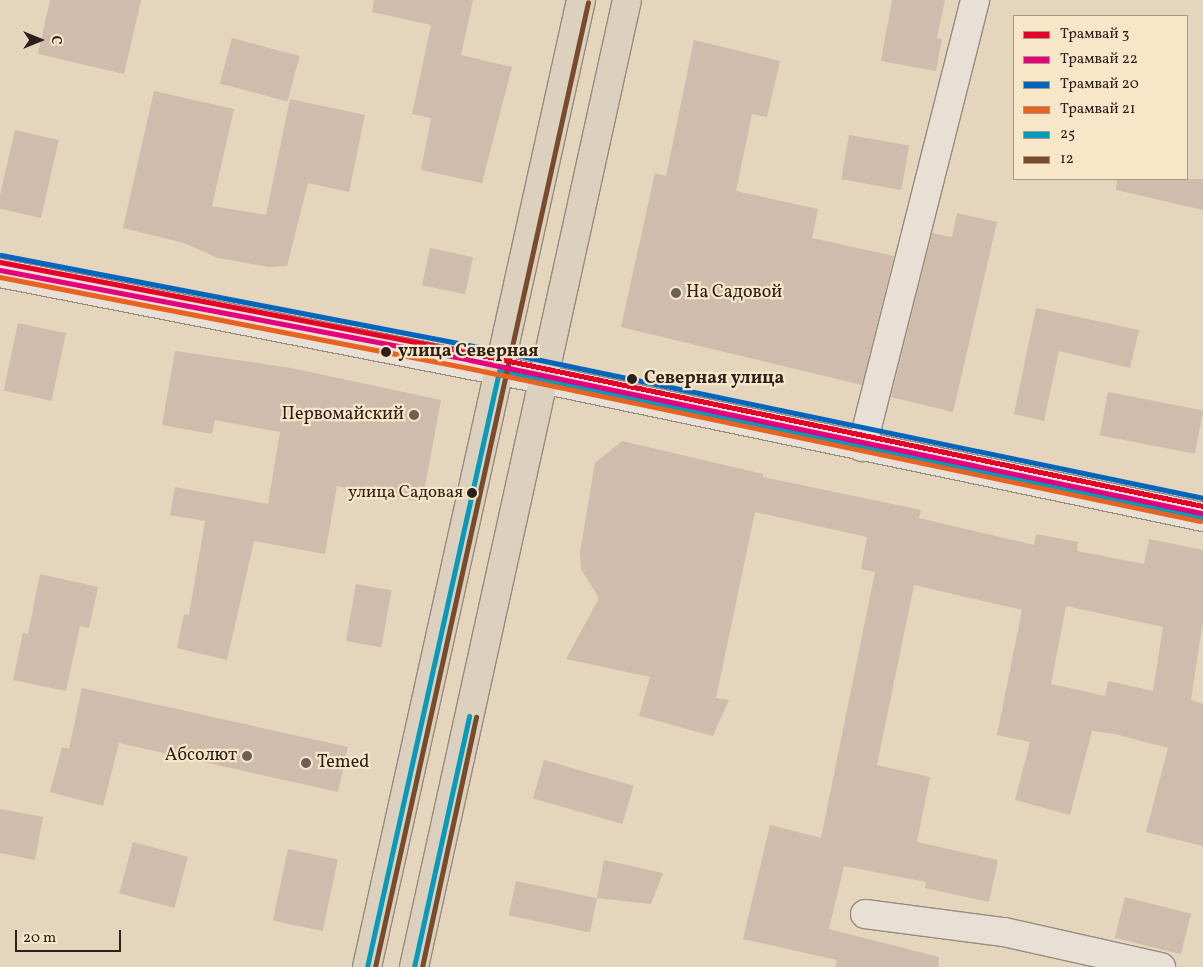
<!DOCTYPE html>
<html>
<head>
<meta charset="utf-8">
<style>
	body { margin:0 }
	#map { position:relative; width:1203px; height:967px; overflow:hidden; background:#e4d5bc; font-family:Vollkorn,serif }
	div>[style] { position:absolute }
	.building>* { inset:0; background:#cfbcad; transform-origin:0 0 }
	.roads { filter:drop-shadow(1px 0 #958b7d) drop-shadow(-1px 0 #958b7d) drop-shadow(0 1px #958b7d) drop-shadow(0 -1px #958b7d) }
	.minor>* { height:28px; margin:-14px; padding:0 14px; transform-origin:14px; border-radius:14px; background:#e8e0d4 }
	.major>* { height:28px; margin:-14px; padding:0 14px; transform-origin:14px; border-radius:14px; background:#dcd1bf }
	.bus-1>* { height:5px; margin:-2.5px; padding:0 2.5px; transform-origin:2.5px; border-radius:2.5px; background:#049bbc }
	.bus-2>* { height:5px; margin:-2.5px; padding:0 2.5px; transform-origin:2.5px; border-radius:2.5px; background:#7a4b2a }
	.tram-1>* { height:5px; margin:-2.5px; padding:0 2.5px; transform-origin:2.5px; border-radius:2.5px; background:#e4002b }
	.tram-2>* { height:5px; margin:-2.5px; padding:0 2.5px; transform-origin:2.5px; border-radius:2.5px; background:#e5007d }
	.tram-3>* { height:5px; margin:-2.5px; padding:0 2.5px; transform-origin:2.5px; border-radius:2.5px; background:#0065bd }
	.tram-4>* { height:5px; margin:-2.5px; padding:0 2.5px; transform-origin:2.5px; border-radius:2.5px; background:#e86222 }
	.dots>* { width:14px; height:14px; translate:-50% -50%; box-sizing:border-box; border:2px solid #f8e6c9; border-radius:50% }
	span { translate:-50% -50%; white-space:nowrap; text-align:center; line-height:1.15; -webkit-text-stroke:4.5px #f8e6c9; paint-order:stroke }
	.bus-label { font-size:17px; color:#2d201a }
	.right { translate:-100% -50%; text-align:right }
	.poi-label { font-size:18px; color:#2d201a }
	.left { translate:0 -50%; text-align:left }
	.stop-label { font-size:18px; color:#2d201a; font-weight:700 }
	.legend { position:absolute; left:1013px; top:15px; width:175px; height:165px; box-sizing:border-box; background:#f8e6c9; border:1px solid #a79783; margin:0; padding:6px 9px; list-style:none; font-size:15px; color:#2d201a }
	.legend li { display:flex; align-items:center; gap:10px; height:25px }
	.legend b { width:25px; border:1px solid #a79783 }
	.north { position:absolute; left:15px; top:15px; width:50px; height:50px; -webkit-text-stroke:4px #f8e6c9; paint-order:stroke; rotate:90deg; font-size:14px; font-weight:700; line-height:20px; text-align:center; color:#2d201a }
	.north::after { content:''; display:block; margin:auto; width:18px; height:22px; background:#2d201a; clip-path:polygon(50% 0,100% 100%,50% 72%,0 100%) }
	.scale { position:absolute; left:15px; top:930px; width:106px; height:22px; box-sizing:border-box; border:2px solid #2d201a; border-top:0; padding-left:6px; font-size:15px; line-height:18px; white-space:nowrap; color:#2d201a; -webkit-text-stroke:4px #f8e6c9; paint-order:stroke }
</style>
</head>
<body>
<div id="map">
	<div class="building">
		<i style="clip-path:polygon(50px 0,141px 0,124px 74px,38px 54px)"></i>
		<i style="clip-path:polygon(374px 0,473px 0,461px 55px,512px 67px,482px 183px,421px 170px,431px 118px,412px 114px,431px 25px,372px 12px)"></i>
		<i style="clip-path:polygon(892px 0,945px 0,937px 38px,942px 39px,936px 71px,881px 61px)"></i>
		<i style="left:232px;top:38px;width:70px;height:47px;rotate:15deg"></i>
		<i style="clip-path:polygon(694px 40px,780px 61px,767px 117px,752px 114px,736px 191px,818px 209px,812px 238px,894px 256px,862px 385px,621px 327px,655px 173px,666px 176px)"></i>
		<i style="clip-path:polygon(154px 91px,234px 109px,212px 206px,266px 215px,290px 99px,365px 115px,349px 192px,308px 183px,287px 266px,269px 267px,218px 258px,184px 243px,123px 228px)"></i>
		<i style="left:15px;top:130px;width:45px;height:80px;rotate:13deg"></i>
		<i style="left:849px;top:135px;width:61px;height:45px;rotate:10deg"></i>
		<i style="clip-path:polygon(1117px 179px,1203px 179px,1203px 210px,1116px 190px)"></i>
		<i style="clip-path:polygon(957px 213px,997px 222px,953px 412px,891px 397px,932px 233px,952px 237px)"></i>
		<i style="left:430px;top:248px;width:44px;height:38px;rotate:12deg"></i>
		<i style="clip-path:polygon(1036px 308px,1139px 330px,1130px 368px,1059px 351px,1044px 421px,1014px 414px)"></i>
		<i style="left:18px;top:323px;width:49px;height:69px;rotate:12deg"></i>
		<i style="clip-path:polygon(175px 351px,291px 368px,441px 400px,422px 502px,337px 486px,325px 554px,254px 541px,227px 660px,177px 648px,184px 614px,189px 615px,205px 521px,170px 515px,175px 487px,268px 504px,280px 432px,215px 420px,212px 434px,162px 425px)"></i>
		<i style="left:1108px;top:392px;width:97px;height:44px;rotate:11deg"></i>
		<i style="clip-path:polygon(evenodd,622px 441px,763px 474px,763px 477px,921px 510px,919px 518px,1034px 545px,1036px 534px,1078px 542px,1077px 551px,1144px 564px,1149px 539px,1203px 550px,1203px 621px,1191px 700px,1203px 704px,1203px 846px,1146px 832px,1168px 748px,1115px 734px,1092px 731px,1070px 815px,1015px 800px,1030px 742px,997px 735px,1022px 610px,914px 585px,877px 765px,930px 777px,917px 842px,998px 860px,989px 902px,925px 888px,926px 882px,844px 866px,829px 929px,939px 957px,938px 967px,835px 967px,837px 960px,743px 939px,770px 825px,821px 838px,875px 572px,861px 569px,867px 537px,755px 512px,716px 698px,729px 700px,713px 736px,639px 716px,650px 677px,566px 659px,599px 598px,581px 569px,580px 552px,595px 463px,622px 441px,1066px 606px,1163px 627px,1153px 691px,1108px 681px,1105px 696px,1051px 684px,1066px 606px)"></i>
		<i style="clip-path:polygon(40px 574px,98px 587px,89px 628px,80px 626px,66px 691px,13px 680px,23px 633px,28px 634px)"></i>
		<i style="left:356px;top:584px;width:36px;height:58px;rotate:10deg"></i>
		<i style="clip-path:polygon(82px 688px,348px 747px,338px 792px,119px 743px,103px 806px,50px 792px,62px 747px,69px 749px)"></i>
		<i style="left:544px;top:760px;width:93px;height:40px;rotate:16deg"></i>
		<i style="clip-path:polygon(0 809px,43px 817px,35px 860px,0 853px)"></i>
		<i style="left:133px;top:842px;width:57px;height:53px;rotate:15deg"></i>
		<i style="left:288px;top:849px;width:51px;height:73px;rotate:12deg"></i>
		<i style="clip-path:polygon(604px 860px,663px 873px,651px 904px,597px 898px)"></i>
		<i style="left:516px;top:881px;width:83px;height:35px;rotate:12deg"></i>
		<i style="left:1125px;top:897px;width:68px;height:42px;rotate:14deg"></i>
	</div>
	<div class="roads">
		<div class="minor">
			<i style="left:0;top:273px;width:552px;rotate:11.07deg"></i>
			<i style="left:542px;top:379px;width:675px;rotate:11.79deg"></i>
			<i style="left:862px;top:447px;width:461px;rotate:-75.8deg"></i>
			<i style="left:865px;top:914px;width:140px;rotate:7.4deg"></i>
			<i style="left:1004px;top:932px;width:161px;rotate:12.6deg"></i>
		</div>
		<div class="major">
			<i style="left:367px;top:967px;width:990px;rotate:-77.52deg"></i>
			<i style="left:414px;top:967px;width:990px;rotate:-77.58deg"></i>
		</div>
	</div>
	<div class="bus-1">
		<i style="left:367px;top:967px;width:610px;rotate:-77.51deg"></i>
		<i style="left:499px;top:371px;width:719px;rotate:11.72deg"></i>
		<i style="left:414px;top:967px;width:257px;rotate:-77.6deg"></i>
	</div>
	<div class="bus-2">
		<i style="left:375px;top:967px;width:988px;rotate:-77.55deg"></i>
		<i style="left:422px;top:967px;width:256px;rotate:-77.8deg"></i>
	</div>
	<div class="tram-1">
		<i style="left:0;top:262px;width:480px;rotate:10.9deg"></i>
		<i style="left:471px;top:353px;width:748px;rotate:11.81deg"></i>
	</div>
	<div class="tram-2">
		<i style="left:0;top:270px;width:479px;rotate:10.8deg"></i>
		<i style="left:470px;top:360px;width:747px;rotate:11.82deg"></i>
	</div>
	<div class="tram-3">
		<i style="left:1px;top:255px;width:481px;rotate:10.9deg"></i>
		<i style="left:473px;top:346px;width:746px;rotate:11.76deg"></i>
	</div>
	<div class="tram-4">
		<i style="left:0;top:277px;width:477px;rotate:11deg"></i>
		<i style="left:468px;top:368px;width:748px;rotate:11.81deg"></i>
	</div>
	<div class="dots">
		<i style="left:676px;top:293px;background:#6d5f53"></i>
		<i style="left:386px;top:352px;background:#2d201a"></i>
		<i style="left:632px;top:379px;background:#2d201a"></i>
		<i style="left:414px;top:415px;background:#6d5f53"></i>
		<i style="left:472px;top:493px;background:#2d201a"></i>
		<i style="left:247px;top:756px;background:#6d5f53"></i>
		<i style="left:306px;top:763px;background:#6d5f53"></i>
	</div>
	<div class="bus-label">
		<span class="right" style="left:463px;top:493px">улица Садовая</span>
	</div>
	<div class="poi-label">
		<span class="left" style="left:686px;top:293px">На Садовой</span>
		<span class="right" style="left:404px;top:415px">Первомайский</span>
		<span class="right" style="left:237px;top:756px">Абсолют</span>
		<span class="left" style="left:317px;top:763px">Temed</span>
	</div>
	<div class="stop-label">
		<span class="left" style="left:398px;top:352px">улица Северная</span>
		<span class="left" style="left:644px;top:379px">Северная улица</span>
	</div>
	<ul class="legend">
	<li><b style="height:6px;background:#e4002b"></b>Трамвай 3</li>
	<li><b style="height:6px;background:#e5007d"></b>Трамвай 22</li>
	<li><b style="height:6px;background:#0065bd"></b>Трамвай 20</li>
	<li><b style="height:6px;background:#e86222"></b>Трамвай 21</li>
	<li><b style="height:6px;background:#049bbc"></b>25</li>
	<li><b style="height:6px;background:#7a4b2a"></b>12</li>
	</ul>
	<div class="north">С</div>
	<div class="scale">20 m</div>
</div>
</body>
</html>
